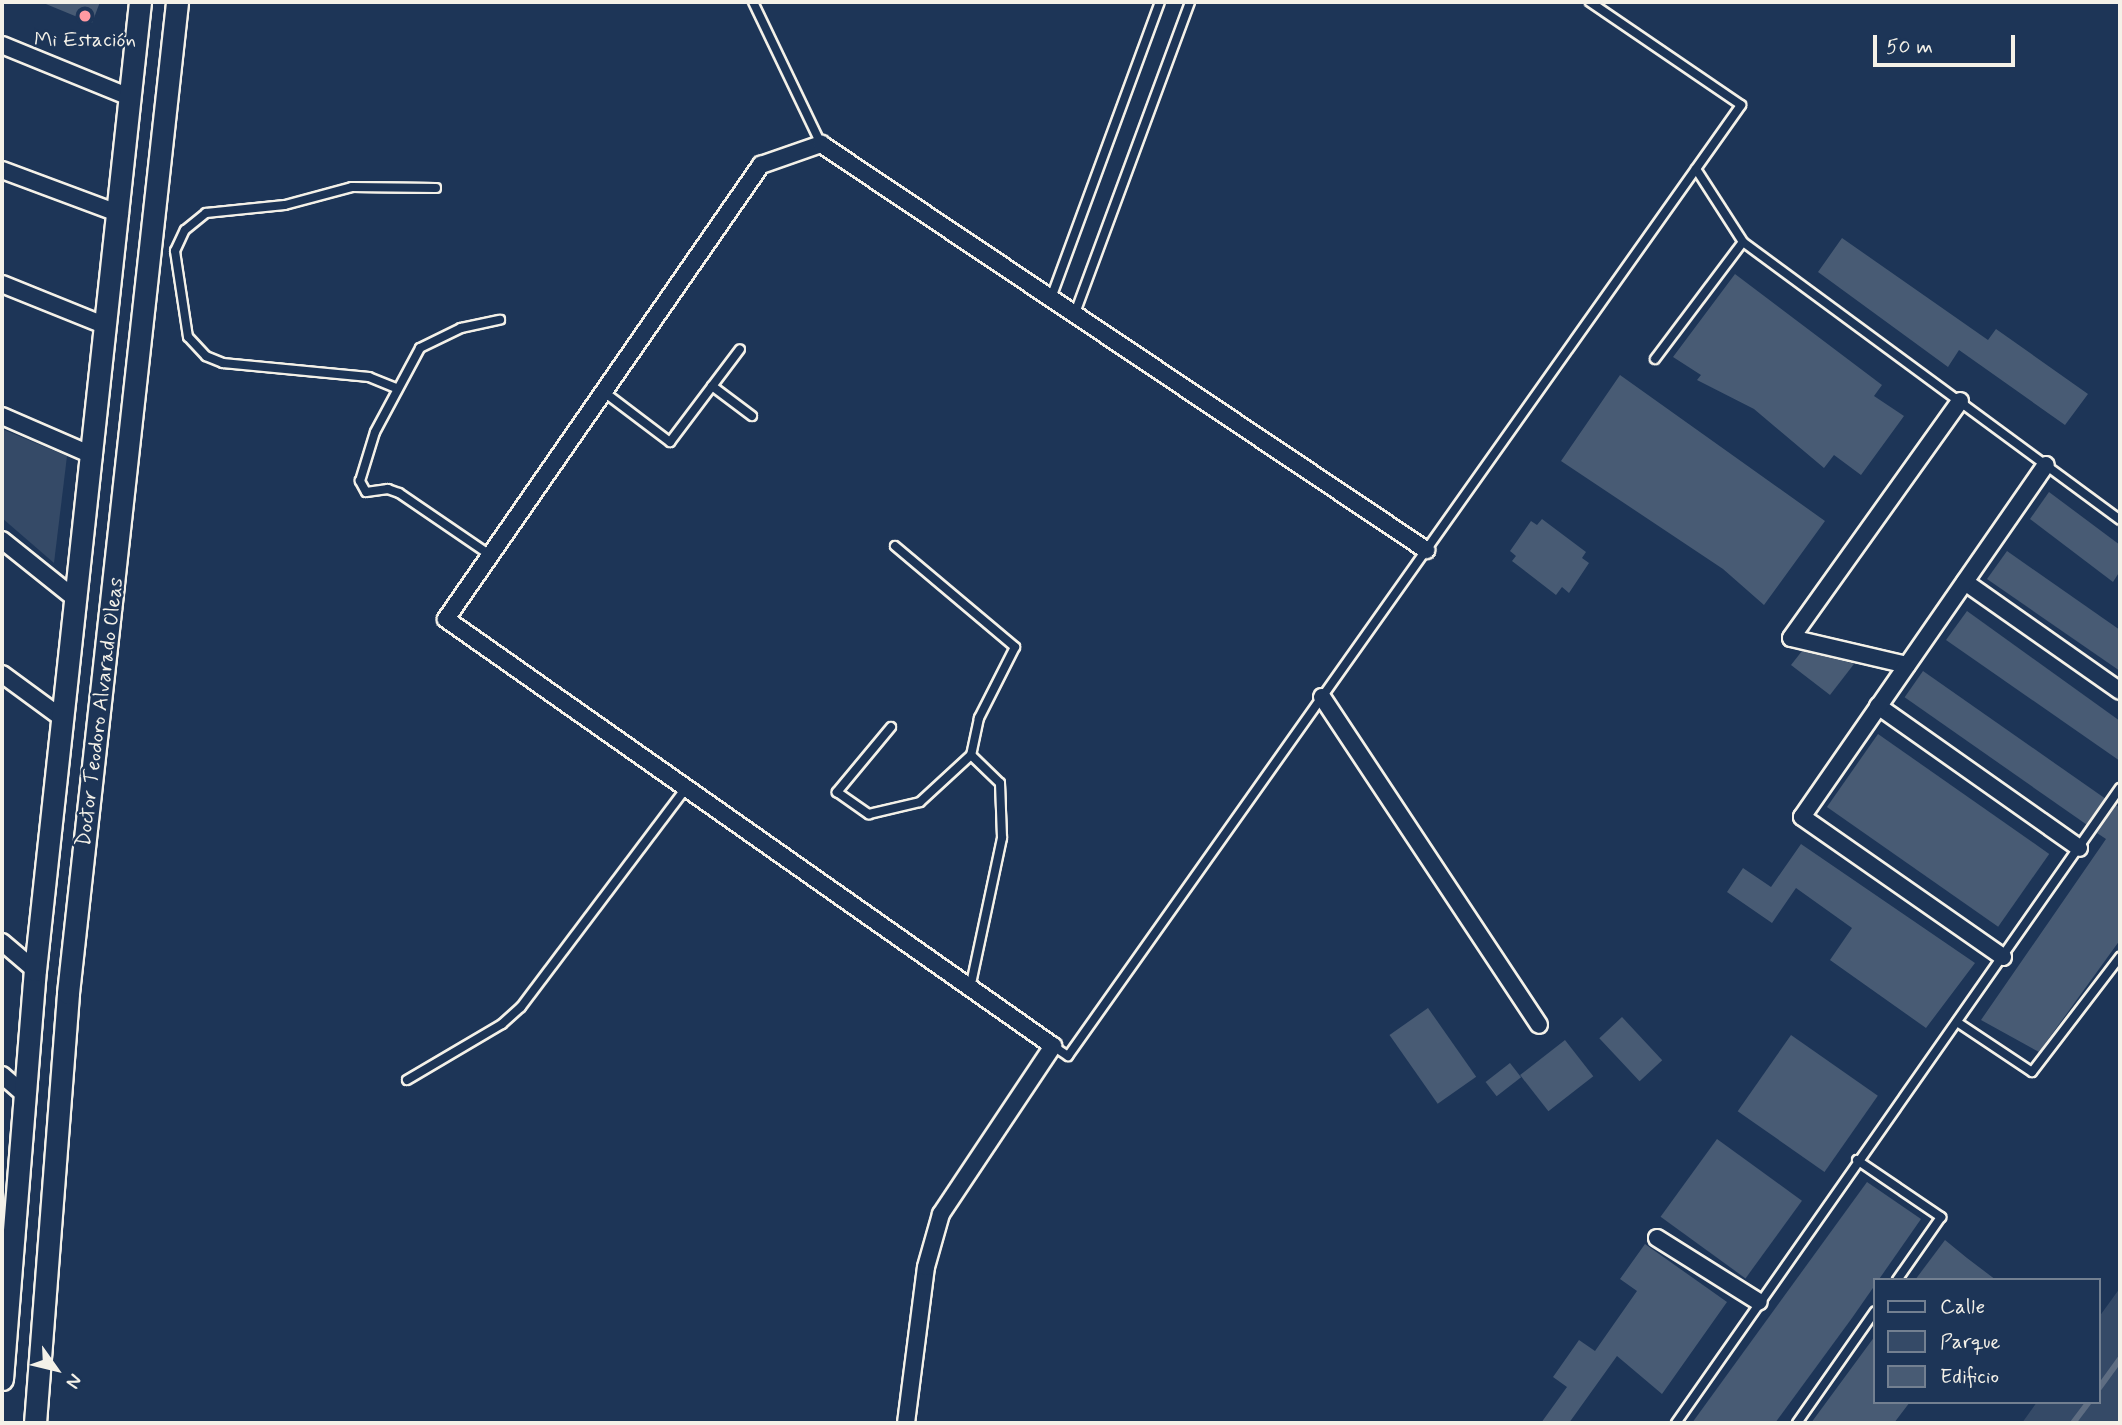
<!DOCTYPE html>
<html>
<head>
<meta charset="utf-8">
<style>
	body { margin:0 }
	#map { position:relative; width:2122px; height:1425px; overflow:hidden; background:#1d3557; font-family:Mynerve,sans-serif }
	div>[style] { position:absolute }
	.green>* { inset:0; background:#354a67 }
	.stream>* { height:6px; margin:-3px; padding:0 3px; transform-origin:3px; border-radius:3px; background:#5e6d82 }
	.building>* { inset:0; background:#485b74; transform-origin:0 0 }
	.roads { filter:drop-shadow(2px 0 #f4f1e8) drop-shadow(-2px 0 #f4f1e8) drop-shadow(0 2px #f4f1e8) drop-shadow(0 -2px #f4f1e8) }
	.service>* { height:8px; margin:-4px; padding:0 4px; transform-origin:4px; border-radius:4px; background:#1d3557 }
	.minor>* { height:16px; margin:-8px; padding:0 8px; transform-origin:8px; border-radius:8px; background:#1d3557 }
	.secondary>* { height:21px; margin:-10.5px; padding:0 10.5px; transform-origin:10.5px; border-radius:10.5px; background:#1d3557 }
	.dots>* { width:19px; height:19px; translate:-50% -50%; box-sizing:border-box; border:4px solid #1d3557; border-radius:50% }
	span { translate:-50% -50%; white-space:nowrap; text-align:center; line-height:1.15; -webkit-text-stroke:5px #1d3557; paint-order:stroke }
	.poi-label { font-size:21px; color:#f4f1e8 }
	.street-label { font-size:21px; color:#f4f1e8 }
	.frame { position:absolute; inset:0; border:4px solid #f4f1e8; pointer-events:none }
	.legend { position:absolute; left:1873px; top:1278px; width:228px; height:126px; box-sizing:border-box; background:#1d3557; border:2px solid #738091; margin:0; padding:9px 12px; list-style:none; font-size:21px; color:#f4f1e8 }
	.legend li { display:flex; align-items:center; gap:14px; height:35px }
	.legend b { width:35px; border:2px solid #738091 }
	.north { position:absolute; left:21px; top:1334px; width:70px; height:70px; -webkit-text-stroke:5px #1d3557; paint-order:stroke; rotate:124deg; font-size:19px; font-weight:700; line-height:28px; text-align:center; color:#f4f1e8 }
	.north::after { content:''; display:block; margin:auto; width:24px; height:32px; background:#f4f1e8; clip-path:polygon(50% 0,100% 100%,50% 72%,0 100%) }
	.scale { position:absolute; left:1873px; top:35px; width:142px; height:32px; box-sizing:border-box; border:4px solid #f4f1e8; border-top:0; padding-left:9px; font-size:21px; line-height:24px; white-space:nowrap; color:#f4f1e8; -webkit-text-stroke:5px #1d3557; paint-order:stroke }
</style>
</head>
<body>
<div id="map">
	<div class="green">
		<i style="clip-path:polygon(2px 429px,67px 456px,54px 563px,2px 518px)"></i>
		<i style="clip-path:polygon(2120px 1288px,2120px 1423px,2022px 1423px,2037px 1402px,2099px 1402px,2099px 1317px)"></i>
	</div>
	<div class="stream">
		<i style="left:2099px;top:1388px;width:36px;rotate:-54deg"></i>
		<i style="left:2073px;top:1423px;width:26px;rotate:-53deg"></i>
	</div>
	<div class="building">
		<i style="clip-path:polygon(41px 2px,100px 2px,92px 23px)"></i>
		<i style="clip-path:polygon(1842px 238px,1988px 340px,1996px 329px,2088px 394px,2065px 425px,1959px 350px,1948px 367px,1818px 272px)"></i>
		<i style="clip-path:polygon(1735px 274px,1882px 385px,1874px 396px,1904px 416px,1861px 475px,1834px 455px,1824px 468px,1754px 409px,1697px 380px,1701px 375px,1673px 357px)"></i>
		<i style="clip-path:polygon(1620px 375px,1825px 521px,1764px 605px,1723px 569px,1561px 461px)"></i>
		<i style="clip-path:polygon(2049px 492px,2120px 545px,2120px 571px,2113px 582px,2030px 519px)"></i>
		<i style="clip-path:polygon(1542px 519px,1586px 552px,1582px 558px,1589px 563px,1569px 593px,1562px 587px,1556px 595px,1512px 561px,1516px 556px,1510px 551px,1531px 521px,1537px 525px)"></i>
		<i style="clip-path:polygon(2007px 551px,2120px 630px,2120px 671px,1987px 579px)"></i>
		<i style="clip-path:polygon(1967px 611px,2120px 721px,2120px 761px,1946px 640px)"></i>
		<i style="clip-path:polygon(1802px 651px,1852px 663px,1854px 664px,1830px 695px,1791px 665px)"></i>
		<i style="left:1923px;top:671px;width:222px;height:32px;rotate:35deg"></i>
		<i style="left:1878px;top:734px;width:209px;height:89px;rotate:35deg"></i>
		<i style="clip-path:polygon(2116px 805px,2120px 808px,2120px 940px,2039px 1052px,1981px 1020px,2106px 839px,2097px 833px)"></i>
		<i style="clip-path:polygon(1801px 844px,1975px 963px,1926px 1028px,1830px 960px,1852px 928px,1796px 888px,1772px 923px,1727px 892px,1743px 868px,1771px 887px)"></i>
		<i style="left:1428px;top:1008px;width:84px;height:47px;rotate:55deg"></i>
		<i style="left:1622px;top:1017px;width:59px;height:31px;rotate:47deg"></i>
		<i style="left:1791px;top:1035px;width:106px;height:93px;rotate:35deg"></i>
		<i style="left:1565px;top:1040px;width:46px;height:57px;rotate:52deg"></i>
		<i style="left:1510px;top:1063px;width:18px;height:31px;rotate:52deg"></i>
		<i style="left:1717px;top:1139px;width:105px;height:96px;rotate:36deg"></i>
		<i style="clip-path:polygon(1867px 1182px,1921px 1219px,1852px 1318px,1775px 1423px,1692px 1423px)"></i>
		<i style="clip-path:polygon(1945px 1240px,1967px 1258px,1996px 1280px,1915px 1280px)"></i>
		<i style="clip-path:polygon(1645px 1244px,1727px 1302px,1662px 1394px,1617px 1356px,1569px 1423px,1541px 1423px,1567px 1387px,1553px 1377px,1579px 1340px,1595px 1351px,1637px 1291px,1620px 1279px)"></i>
		<i style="clip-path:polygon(1875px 1336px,1875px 1402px,1910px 1402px,1894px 1423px,1811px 1423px)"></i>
	</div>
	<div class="roads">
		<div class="service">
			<i style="left:753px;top:2px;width:157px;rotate:64.4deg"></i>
			<i style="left:1696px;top:169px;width:87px;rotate:57.2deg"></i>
			<i style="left:1743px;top:242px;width:468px;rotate:36.4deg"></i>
			<i style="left:1051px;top:298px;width:315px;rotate:-69.8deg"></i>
			<i style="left:1075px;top:313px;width:332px;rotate:-69.7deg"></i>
			<i style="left:1655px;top:359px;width:146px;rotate:-53.1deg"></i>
			<i style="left:712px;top:386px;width:50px;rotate:36.9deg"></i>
			<i style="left:396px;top:388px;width:29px;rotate:-158deg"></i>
			<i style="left:369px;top:377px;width:147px;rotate:-174.5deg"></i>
			<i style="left:223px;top:363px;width:18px;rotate:-158deg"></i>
			<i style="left:206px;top:356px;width:26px;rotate:-133deg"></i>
			<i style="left:188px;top:337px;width:87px;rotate:-98.6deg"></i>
			<i style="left:175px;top:251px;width:23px;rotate:-65deg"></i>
			<i style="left:185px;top:230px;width:27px;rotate:-39deg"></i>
			<i style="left:206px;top:213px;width:79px;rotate:-5.8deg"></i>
			<i style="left:285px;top:205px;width:69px;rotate:-15deg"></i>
			<i style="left:352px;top:187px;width:84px;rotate:0.7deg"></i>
			<i style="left:604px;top:392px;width:83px;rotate:37.1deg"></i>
			<i style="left:670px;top:442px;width:116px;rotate:-53deg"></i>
			<i style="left:895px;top:546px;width:157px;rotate:40.1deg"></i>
			<i style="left:1015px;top:647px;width:80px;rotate:116.9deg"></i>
			<i style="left:979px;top:718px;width:38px;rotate:102deg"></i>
			<i style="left:490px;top:555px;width:110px;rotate:-145.7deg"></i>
			<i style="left:399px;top:493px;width:12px;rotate:-160deg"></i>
			<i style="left:388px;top:489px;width:22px;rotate:172deg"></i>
			<i style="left:366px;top:492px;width:13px;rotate:-119deg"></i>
			<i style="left:360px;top:481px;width:51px;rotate:-73deg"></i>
			<i style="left:375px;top:432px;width:95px;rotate:-61.8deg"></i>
			<i style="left:420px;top:348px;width:46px;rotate:-26deg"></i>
			<i style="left:461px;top:328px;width:40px;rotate:-12deg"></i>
			<i style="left:891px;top:727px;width:85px;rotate:129.7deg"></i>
			<i style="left:837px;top:792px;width:39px;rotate:35deg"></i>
			<i style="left:869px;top:814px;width:52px;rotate:-13.2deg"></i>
			<i style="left:920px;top:802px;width:69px;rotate:-42.7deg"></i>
			<i style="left:971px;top:755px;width:40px;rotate:44deg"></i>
			<i style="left:1000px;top:783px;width:55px;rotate:87.9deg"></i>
			<i style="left:1002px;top:838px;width:153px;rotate:102deg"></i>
			<i style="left:1957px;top:1022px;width:90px;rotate:33.7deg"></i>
			<i style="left:2032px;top:1072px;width:145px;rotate:-52.6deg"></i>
			<i style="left:1053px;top:1046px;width:18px;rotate:34deg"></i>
			<i style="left:1068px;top:1056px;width:1165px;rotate:-54.71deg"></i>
			<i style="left:1741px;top:105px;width:183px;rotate:-145.7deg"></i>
			<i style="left:407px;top:1080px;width:110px;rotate:-30.5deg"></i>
			<i style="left:502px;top:1024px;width:25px;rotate:-42deg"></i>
			<i style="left:521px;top:1007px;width:274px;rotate:-53deg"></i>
			<i style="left:1857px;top:1160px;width:102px;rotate:34.2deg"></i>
			<i style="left:1941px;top:1217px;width:77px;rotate:124.9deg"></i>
			<i style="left:1676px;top:1423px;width:775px;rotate:-55.04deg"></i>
			<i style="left:1797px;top:1423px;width:136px;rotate:-55.1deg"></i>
		</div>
		<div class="minor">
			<i style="left:2px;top:45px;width:140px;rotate:22.2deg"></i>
			<i style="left:2px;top:170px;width:126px;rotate:20.4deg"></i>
			<i style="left:2px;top:284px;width:112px;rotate:22deg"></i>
			<i style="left:2px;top:416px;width:100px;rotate:23.5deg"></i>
			<i style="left:2px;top:540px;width:96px;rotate:38.7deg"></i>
			<i style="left:1965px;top:582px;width:189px;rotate:35.1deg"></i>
			<i style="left:1907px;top:665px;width:119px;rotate:-166.9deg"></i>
			<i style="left:1791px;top:638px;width:291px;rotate:-54.5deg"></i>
			<i style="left:2px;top:674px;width:74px;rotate:36.3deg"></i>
			<i style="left:1322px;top:697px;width:393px;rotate:56.5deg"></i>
			<i style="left:1878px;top:706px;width:246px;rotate:35.2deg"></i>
			<i style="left:2px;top:942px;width:43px;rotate:40.3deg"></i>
			<i style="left:2003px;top:957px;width:245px;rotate:-145.1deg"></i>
			<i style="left:1802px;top:817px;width:428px;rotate:-55.3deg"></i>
			<i style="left:2px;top:1075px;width:29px;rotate:41deg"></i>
			<i style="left:1657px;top:1238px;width:120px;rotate:32.1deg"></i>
			<i style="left:906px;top:1423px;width:157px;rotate:-82.7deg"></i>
			<i style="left:926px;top:1267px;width:55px;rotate:-74.2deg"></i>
			<i style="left:941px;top:1214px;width:202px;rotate:-56.3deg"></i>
			<i style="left:1053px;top:1046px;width:742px;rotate:-144.88deg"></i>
			<i style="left:446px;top:619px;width:553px;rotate:-55.25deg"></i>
			<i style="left:761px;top:165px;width:64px;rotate:-19.3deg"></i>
			<i style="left:821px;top:144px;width:729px;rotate:33.86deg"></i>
		</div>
		<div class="secondary">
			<i style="left:2px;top:1379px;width:410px;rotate:-85.4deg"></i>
			<i style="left:35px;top:970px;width:974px;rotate:-83.81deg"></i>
			<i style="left:35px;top:1423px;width:431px;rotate:-85.6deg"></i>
			<i style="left:68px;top:993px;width:997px;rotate:-83.72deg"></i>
		</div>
	</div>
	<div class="dots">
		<i style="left:85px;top:16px;background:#ff9aa2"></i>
	</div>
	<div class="poi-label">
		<span style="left:85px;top:40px">Mi Estación</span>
	</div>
	<div class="street-label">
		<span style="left:100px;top:712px;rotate:-83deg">Doctor Teodoro Alvarado Oleas</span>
	</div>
	<div class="frame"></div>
	<ul class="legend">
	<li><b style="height:9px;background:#1d3557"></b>Calle</li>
	<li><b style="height:19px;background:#354a67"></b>Parque</li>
	<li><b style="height:19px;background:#485b74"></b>Edificio</li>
	</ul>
	<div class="north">N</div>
	<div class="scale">50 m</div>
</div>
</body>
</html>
